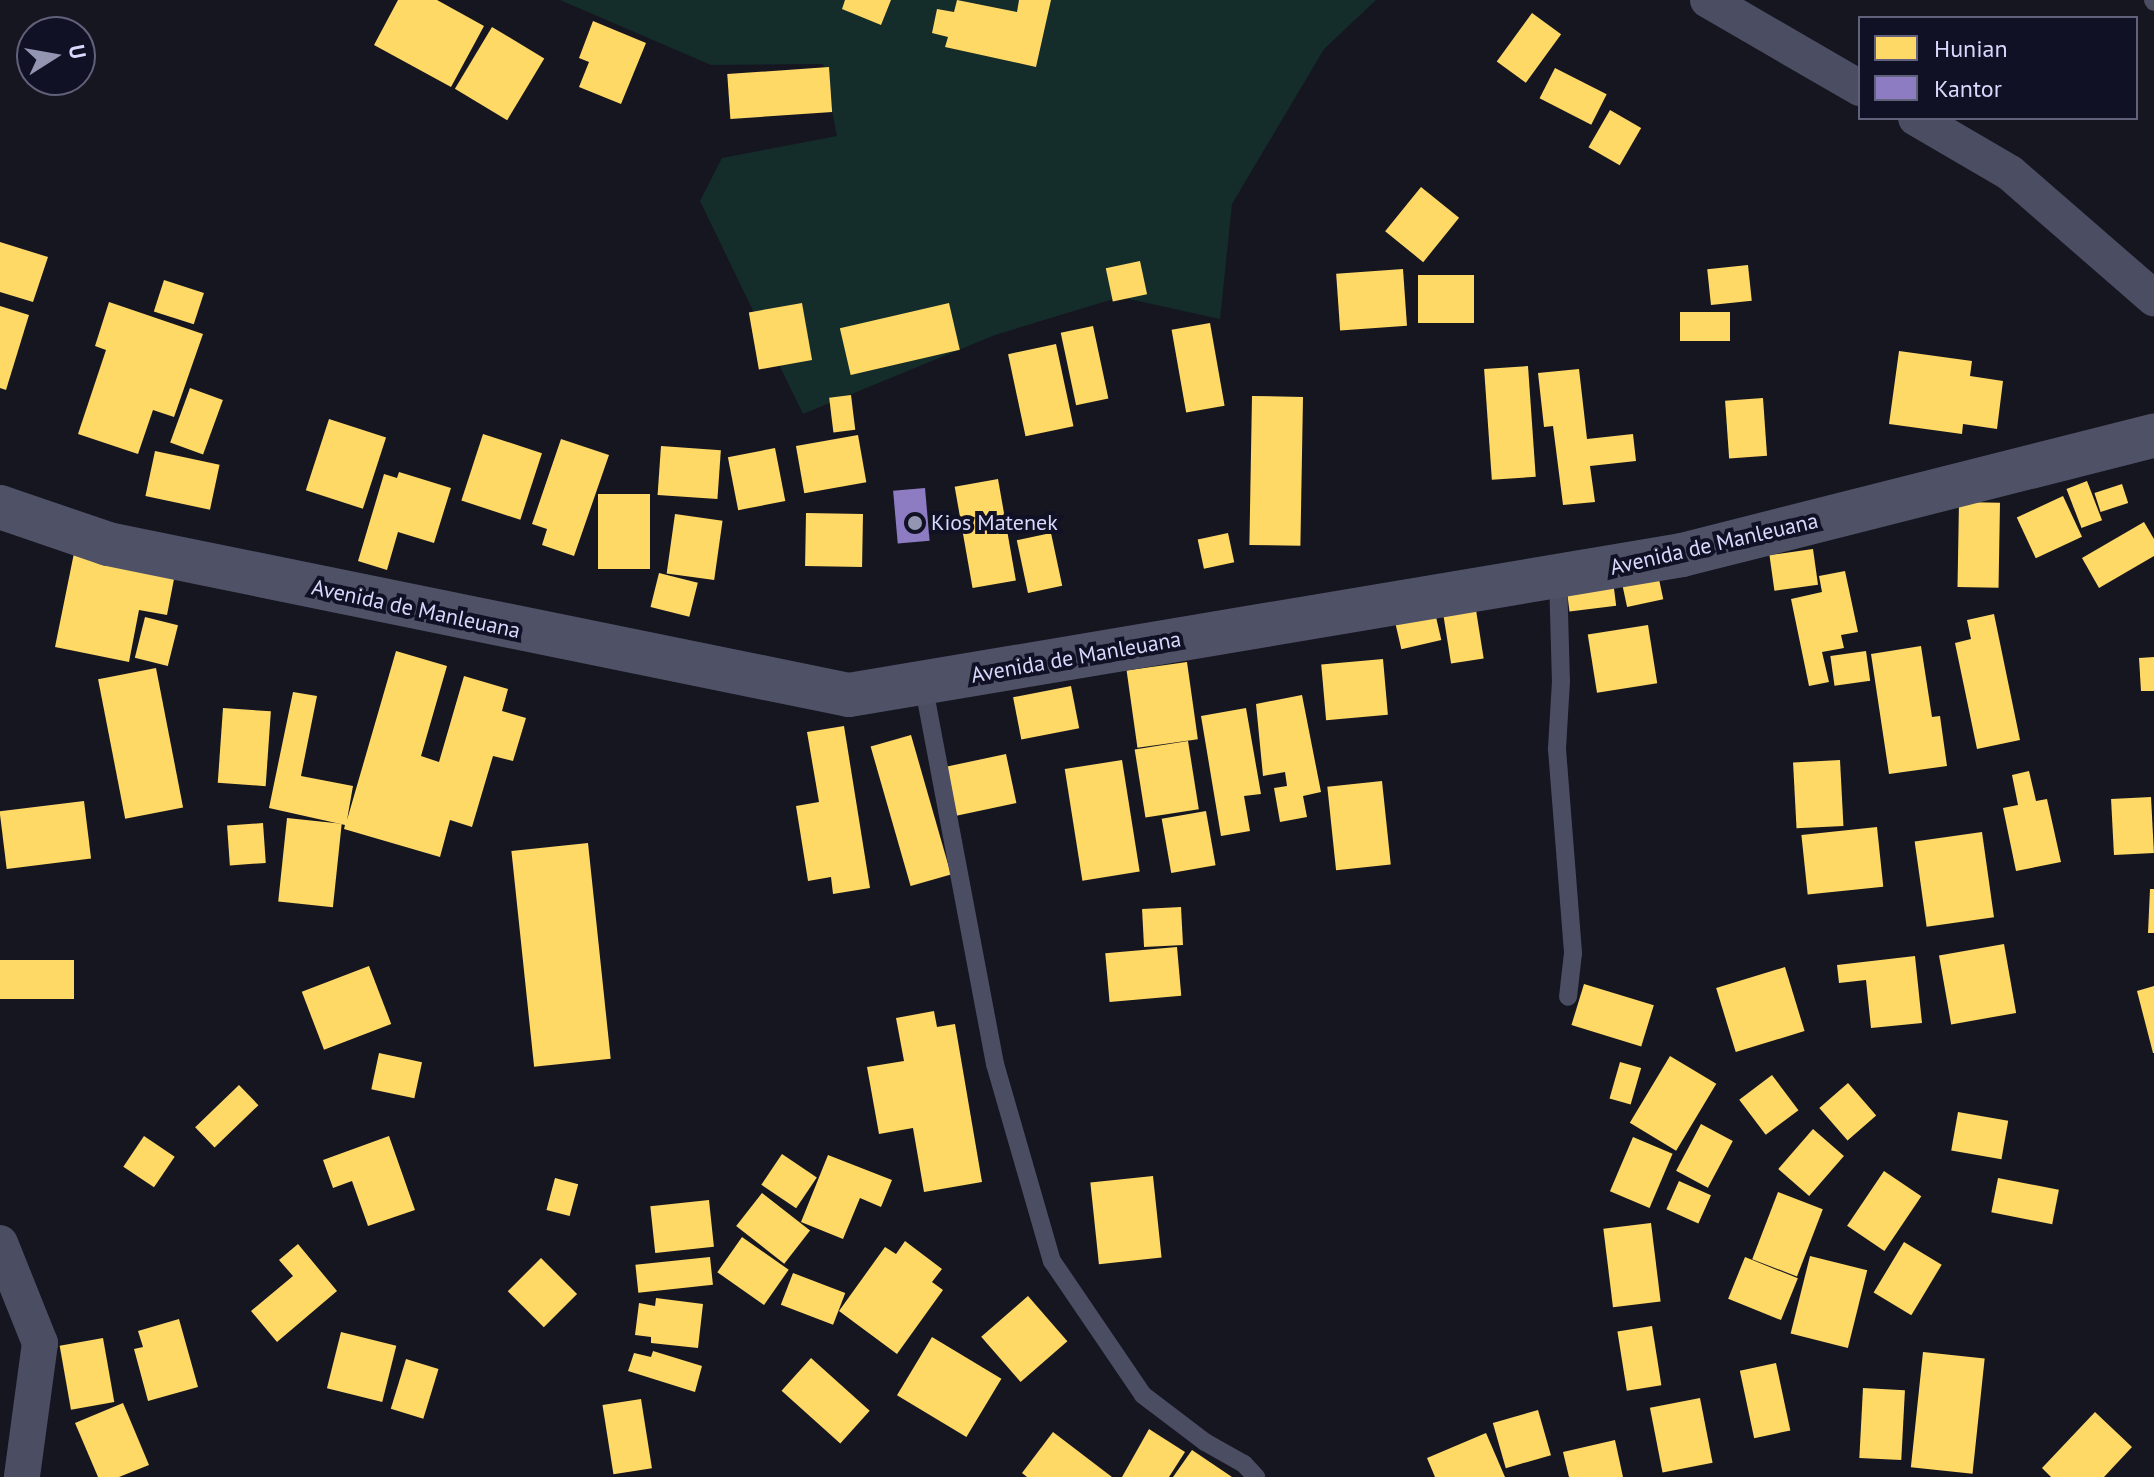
<!DOCTYPE html>
<html>
<head>
<meta charset="utf-8">
<style>
	body { margin:0 }
	#map { position:relative; width:2154px; height:1477px; overflow:hidden; background:#161621; font-family:"PT Sans",sans-serif }
	div>[style] { position:absolute }
	.green>* { inset:0; background:#142c2a }
	.homes>* { inset:0; background:#ffd966; transform-origin:0 0 }
	.offices>* { inset:0; background:#8e7cc3; transform-origin:0 0 }
	.lane>* { height:18px; margin:-9px; padding:0 9px; transform-origin:9px; border-radius:9px; background:#4b4d62 }
	.street>* { height:36px; margin:-18px; padding:0 18px; transform-origin:18px; border-radius:18px; background:#4b4d62 }
	.secondary>* { height:44px; margin:-22px; padding:0 22px; transform-origin:22px; border-radius:22px; background:#4f5267 }
	.dots>* { width:22px; height:22px; translate:-50% -50%; box-sizing:border-box; border:4px solid #111126; border-radius:50% }
	span { translate:-50% -50%; white-space:nowrap; text-align:center; line-height:1.15; -webkit-text-stroke:8px #111126; paint-order:stroke }
	.poi-label { font-size:22px; color:#d8d9fd }
	.left { translate:0 -50%; text-align:left }
	.street-label { font-size:22px; color:#d8d9fd }
	.legend { position:absolute; left:1858px; top:16px; width:280px; height:104px; box-sizing:border-box; background:#111126; border:2px solid #61617c; margin:0; padding:10px 14px; list-style:none; font-size:24px; color:#d8d9fd }
	.legend li { display:flex; align-items:center; gap:16px; height:40px }
	.legend b { width:40px; border:2px solid #61617c }
	.north { position:absolute; left:16px; top:16px; width:80px; height:80px; box-sizing:border-box; background:#111126; border:2px solid #61617c; border-radius:50%; rotate:79deg; font-size:22px; font-weight:700; line-height:32px; text-align:center; color:#d8d9fd }
	.north::after { content:''; display:block; margin:auto; width:28px; height:36px; background:#9495b0; clip-path:polygon(50% 0,100% 100%,50% 72%,0 100%) }
</style>
</head>
<body>
<div id="map">
	<div class="green">
		<i style="clip-path:polygon(560px 0,1376px 0,1324px 49px,1232px 204px,1220px 319px,1120px 297px,995px 335px,803px 414px,700px 201px,722px 158px,837px 136px,823px 64px,711px 65px)"></i>
	</div>
	<div class="homes">
		<i style="clip-path:polygon(398px 0,437px 0,484px 26px,451px 87px,374px 45px)"></i>
		<i style="clip-path:polygon(845px 0,891px 0,881px 25px,842px 9px)"></i>
		<i style="clip-path:polygon(957px 0,1017px 12px,1019px 0,1051px 0,1036px 67px,945px 47px,948px 37px,932px 33px,937px 9px,954px 12px)"></i>
		<i style="left:1532px;top:13px;width:36px;height:60px;rotate:36deg"></i>
		<i style="clip-path:polygon(593px 21px,646px 43px,621px 104px,579px 87px,589px 62px,579px 58px)"></i>
		<i style="left:492px;top:27px;width:61px;height:72px;rotate:31deg"></i>
		<i style="left:829px;top:67px;width:45px;height:102px;rotate:86deg"></i>
		<i style="left:1555px;top:68px;width:58px;height:34px;rotate:27deg"></i>
		<i style="left:1610px;top:110px;width:36px;height:43px;rotate:30deg"></i>
		<i style="left:1421px;top:187px;width:49px;height:57px;rotate:39deg"></i>
		<i style="clip-path:polygon(0 242px,48px 257px,33px 302px,0 292px)"></i>
		<i style="left:1140px;top:261px;width:34px;height:35px;rotate:78deg"></i>
		<i style="left:1748px;top:265px;width:36px;height:41px;rotate:84deg"></i>
		<i style="left:1403px;top:269px;width:57px;height:67px;rotate:86deg"></i>
		<i style="left:1418px;top:275px;width:56px;height:48px"></i>
		<i style="left:164px;top:280px;width:42px;height:33px;rotate:18deg"></i>
		<i style="clip-path:polygon(109px 302px,203px 334px,174px 417px,153px 410px,138px 454px,78px 434px,106px 350px,95px 346px)"></i>
		<i style="left:802px;top:303px;width:58px;height:54px;rotate:80deg"></i>
		<i style="left:949px;top:303px;width:48px;height:112px;rotate:77deg"></i>
		<i style="clip-path:polygon(0 306px,29px 315px,6px 390px,0 388px)"></i>
		<i style="left:1730px;top:312px;width:29px;height:50px;rotate:90deg"></i>
		<i style="left:1210px;top:323px;width:84px;height:39px;rotate:80deg"></i>
		<i style="left:1093px;top:326px;width:74px;height:33px;rotate:78deg"></i>
		<i style="left:1056px;top:344px;width:84px;height:49px;rotate:78deg"></i>
		<i style="clip-path:polygon(1899px 351px,1972px 361px,1970px 376px,2003px 381px,1997px 429px,1963px 424px,1962px 434px,1889px 424px)"></i>
		<i style="left:1528px;top:366px;width:111px;height:44px;rotate:86deg"></i>
		<i style="clip-path:polygon(1579px 369px,1587px 439px,1633px 434px,1636px 461px,1590px 466px,1595px 502px,1563px 505px,1553px 426px,1544px 427px,1538px 373px)"></i>
		<i style="left:190px;top:388px;width:35px;height:58px;rotate:20deg"></i>
		<i style="left:851px;top:395px;width:35px;height:22px;rotate:83deg"></i>
		<i style="left:1252px;top:396px;width:51px;height:149px;rotate:1deg"></i>
		<i style="left:1763px;top:398px;width:58px;height:38px;rotate:86deg"></i>
		<i style="left:329px;top:419px;width:60px;height:75px;rotate:18deg"></i>
		<i style="left:483px;top:434px;width:62px;height:70px;rotate:18deg"></i>
		<i style="left:858px;top:435px;width:48px;height:63px;rotate:80deg"></i>
		<i style="clip-path:polygon(561px 439px,609px 455px,574px 556px,542px 545px,547px 529px,532px 524px)"></i>
		<i style="left:661px;top:446px;width:60px;height:49px;rotate:4deg"></i>
		<i style="left:775px;top:448px;width:54px;height:48px;rotate:79deg"></i>
		<i style="left:155px;top:451px;width:66px;height:46px;rotate:12deg"></i>
		<i style="clip-path:polygon(399px 472px,451px 488px,434px 543px,398px 532px,387px 570px,358px 561px,384px 474px,397px 478px)"></i>
		<i style="left:998px;top:479px;width:103px;height:44px;rotate:80deg"></i>
		<i style="left:2087px;top:481px;width:42px;height:22px;rotate:69deg"></i>
		<i style="left:2122px;top:484px;width:20px;height:29px;rotate:72deg"></i>
		<i style="left:598px;top:494px;width:52px;height:75px"></i>
		<i style="left:2063px;top:496px;width:45px;height:51px;rotate:65deg"></i>
		<i style="left:1959px;top:502px;width:41px;height:85px;rotate:1deg"></i>
		<i style="left:806px;top:513px;width:57px;height:53px;rotate:1deg"></i>
		<i style="left:675px;top:514px;width:48px;height:60px;rotate:8deg"></i>
		<i style="clip-path:polygon(2144px 522px,2154px 539px,2154px 556px,2099px 588px,2082px 558px)"></i>
		<i style="left:1051px;top:533px;width:54px;height:35px;rotate:78deg"></i>
		<i style="left:1228px;top:533px;width:30px;height:31px;rotate:78deg"></i>
		<i style="left:1813px;top:549px;width:36px;height:44px;rotate:82deg"></i>
		<i style="clip-path:polygon(74px 553px,175px 574px,167px 615px,139px 610px,129px 662px,55px 647px)"></i>
		<i style="left:1656px;top:565px;width:35px;height:37px;rotate:78deg"></i>
		<i style="clip-path:polygon(1845px 571px,1858px 632px,1841px 635px,1844px 648px,1822px 652px,1829px 682px,1809px 686px,1791px 599px,1822px 592px,1819px 576px)"></i>
		<i style="left:1612px;top:572px;width:34px;height:47px;rotate:83deg"></i>
		<i style="left:659px;top:573px;width:40px;height:35px;rotate:14deg"></i>
		<i style="left:1433px;top:604px;width:37px;height:41px;rotate:77deg"></i>
		<i style="left:1476px;top:610px;width:49px;height:33px;rotate:81deg"></i>
		<i style="clip-path:polygon(1994px 614px,2020px 740px,1977px 749px,1955px 643px,1971px 639px,1967px 620px)"></i>
		<i style="left:145px;top:617px;width:34px;height:42px;rotate:14deg"></i>
		<i style="left:1648px;top:625px;width:59px;height:61px;rotate:81deg"></i>
		<i style="clip-path:polygon(1921px 646px,1932px 717px,1940px 716px,1947px 766px,1889px 774px,1871px 654px)"></i>
		<i style="clip-path:polygon(396px 651px,447px 666px,421px 756px,439px 762px,464px 676px,508px 689px,502px 711px,526px 718px,513px 761px,493px 756px,472px 827px,450px 820px,440px 857px,344px 829px,345px 825px,269px 808px,293px 692px,317px 696px,301px 776px,353px 786px,347px 820px)"></i>
		<i style="left:1866px;top:651px;width:30px;height:36px;rotate:82deg"></i>
		<i style="clip-path:polygon(2154px 657px,2154px 691px,2141px 691px,2139px 658px)"></i>
		<i style="left:1383px;top:659px;width:56px;height:62px;rotate:85deg"></i>
		<i style="left:1187px;top:662px;width:78px;height:61px;rotate:82deg"></i>
		<i style="left:156px;top:668px;width:142px;height:59px;rotate:79deg"></i>
		<i style="left:1071px;top:686px;width:43px;height:59px;rotate:79deg"></i>
		<i style="clip-path:polygon(1302px 695px,1321px 792px,1303px 796px,1307px 817px,1280px 822px,1274px 788px,1287px 786px,1285px 772px,1263px 776px,1256px 704px)"></i>
		<i style="left:223px;top:708px;width:48px;height:75px;rotate:4deg"></i>
		<i style="clip-path:polygon(1246px 708px,1261px 794px,1244px 796px,1250px 831px,1221px 836px,1201px 716px)"></i>
		<i style="clip-path:polygon(844px 726px,870px 888px,833px 894px,831px 877px,808px 881px,796px 806px,819px 802px,807px 732px)"></i>
		<i style="left:911px;top:735px;width:145px;height:42px;rotate:74deg"></i>
		<i style="left:1188px;top:741px;width:69px;height:54px;rotate:81deg"></i>
		<i style="left:1006px;top:754px;width:50px;height:65px;rotate:78deg"></i>
		<i style="left:1122px;top:760px;width:113px;height:58px;rotate:81deg"></i>
		<i style="left:1840px;top:760px;width:66px;height:47px;rotate:87deg"></i>
		<i style="clip-path:polygon(2029px 771px,2036px 801px,2047px 799px,2061px 862px,2016px 871px,2003px 808px,2018px 805px,2012px 775px)"></i>
		<i style="left:1382px;top:781px;width:84px;height:55px;rotate:84deg"></i>
		<i style="left:2151px;top:797px;width:56px;height:40px;rotate:87deg"></i>
		<i style="left:84px;top:801px;width:58px;height:85px;rotate:83deg"></i>
		<i style="left:1206px;top:811px;width:55px;height:45px;rotate:80deg"></i>
		<i style="left:287px;top:818px;width:55px;height:84px;rotate:6deg"></i>
		<i style="left:263px;top:823px;width:40px;height:36px;rotate:86deg"></i>
		<i style="left:1877px;top:827px;width:60px;height:76px;rotate:84deg"></i>
		<i style="left:1982px;top:832px;width:86px;height:68px;rotate:82deg"></i>
		<i style="left:588px;top:843px;width:217px;height:77px;rotate:84deg"></i>
		<i style="clip-path:polygon(2150px 889px,2154px 889px,2154px 933px,2148px 933px)"></i>
		<i style="left:1181px;top:907px;width:38px;height:39px;rotate:87deg"></i>
		<i style="left:2004px;top:944px;width:70px;height:66px;rotate:80deg"></i>
		<i style="left:1177px;top:947px;width:49px;height:72px;rotate:85deg"></i>
		<i style="clip-path:polygon(1915px 956px,1922px 1023px,1871px 1028px,1866px 980px,1839px 983px,1837px 965px)"></i>
		<i style="left:0;top:960px;width:74px;height:39px"></i>
		<i style="left:369px;top:966px;width:62px;height:72px;rotate:69deg"></i>
		<i style="left:1785px;top:967px;width:67px;height:72px;rotate:73deg"></i>
		<i style="left:1584px;top:984px;width:73px;height:43px;rotate:17deg"></i>
		<i style="clip-path:polygon(2154px 986px,2154px 1053px,2153px 1053px,2137px 991px)"></i>
		<i style="clip-path:polygon(934px 1011px,937px 1027px,955px 1024px,982px 1182px,924px 1192px,913px 1128px,879px 1134px,867px 1067px,904px 1061px,896px 1018px)"></i>
		<i style="left:379px;top:1053px;width:44px;height:37px;rotate:12deg"></i>
		<i style="left:1670px;top:1056px;width:54px;height:78px;rotate:31deg"></i>
		<i style="left:1620px;top:1062px;width:22px;height:38px;rotate:16deg"></i>
		<i style="left:1772px;top:1075px;width:44px;height:41px;rotate:53deg"></i>
		<i style="left:1848px;top:1083px;width:43px;height:38px;rotate:49deg"></i>
		<i style="left:239px;top:1085px;width:28px;height:61px;rotate:46deg"></i>
		<i style="left:1958px;top:1112px;width:51px;height:39px;rotate:10deg"></i>
		<i style="left:1701px;top:1124px;width:36px;height:53px;rotate:28deg"></i>
		<i style="left:1813px;top:1129px;width:41px;height:53px;rotate:41deg"></i>
		<i style="left:144px;top:1136px;width:37px;height:37px;rotate:34deg"></i>
		<i style="clip-path:polygon(389px 1136px,415px 1210px,368px 1226px,352px 1181px,333px 1188px,323px 1160px)"></i>
		<i style="left:1633px;top:1137px;width:43px;height:59px;rotate:23deg"></i>
		<i style="left:782px;top:1154px;width:42px;height:37px;rotate:34deg"></i>
		<i style="clip-path:polygon(828px 1155px,892px 1180px,881px 1207px,860px 1198px,843px 1239px,801px 1222px)"></i>
		<i style="left:1884px;top:1171px;width:45px;height:66px;rotate:34deg"></i>
		<i style="left:1153px;top:1176px;width:82px;height:63px;rotate:84deg"></i>
		<i style="left:555px;top:1178px;width:24px;height:33px;rotate:15deg"></i>
		<i style="left:1998px;top:1178px;width:62px;height:35px;rotate:11deg"></i>
		<i style="left:1679px;top:1181px;width:35px;height:31px;rotate:24deg"></i>
		<i style="left:1778px;top:1192px;width:48px;height:72px;rotate:21deg"></i>
		<i style="left:762px;top:1193px;width:61px;height:42px;rotate:38deg"></i>
		<i style="left:709px;top:1200px;width:47px;height:59px;rotate:84deg"></i>
		<i style="left:1651px;top:1223px;width:79px;height:48px;rotate:83deg"></i>
		<i style="left:742px;top:1237px;width:57px;height:43px;rotate:35deg"></i>
		<i style="clip-path:polygon(905px 1241px,942px 1269px,932px 1282px,943px 1290px,897px 1354px,839px 1311px,885px 1247px,896px 1254px)"></i>
		<i style="left:1904px;top:1242px;width:44px;height:59px;rotate:31deg"></i>
		<i style="clip-path:polygon(298px 1244px,337px 1291px,277px 1342px,251px 1311px,293px 1276px,279px 1260px)"></i>
		<i style="left:1810px;top:1256px;width:59px;height:80px;rotate:14deg"></i>
		<i style="left:710px;top:1257px;width:28px;height:75px;rotate:84deg"></i>
		<i style="left:1745px;top:1257px;width:57px;height:45px;rotate:22deg"></i>
		<i style="left:541px;top:1258px;width:51px;height:47px;rotate:45deg"></i>
		<i style="left:793px;top:1273px;width:56px;height:34px;rotate:21deg"></i>
		<i style="left:1028px;top:1296px;width:60px;height:62px;rotate:49deg"></i>
		<i style="clip-path:polygon(656px 1298px,703px 1304px,698px 1348px,651px 1343px,651px 1337px,635px 1335px,639px 1303px,655px 1306px)"></i>
		<i style="clip-path:polygon(179px 1319px,198px 1387px,148px 1401px,134px 1349px,143px 1347px,138px 1331px)"></i>
		<i style="left:1652px;top:1326px;width:60px;height:35px;rotate:81deg"></i>
		<i style="left:341px;top:1332px;width:57px;height:58px;rotate:14deg"></i>
		<i style="left:932px;top:1337px;width:81px;height:68px;rotate:31deg"></i>
		<i style="left:103px;top:1338px;width:65px;height:44px;rotate:80deg"></i>
		<i style="clip-path:polygon(653px 1351px,702px 1366px,695px 1392px,628px 1371px,634px 1353px,651px 1357px)"></i>
		<i style="left:1923px;top:1352px;width:62px;height:116px;rotate:6deg"></i>
		<i style="left:811px;top:1358px;width:79px;height:44px;rotate:42deg"></i>
		<i style="left:406px;top:1359px;width:34px;height:52px;rotate:17deg"></i>
		<i style="left:1776px;top:1363px;width:69px;height:37px;rotate:78deg"></i>
		<i style="left:1863px;top:1388px;width:42px;height:70px;rotate:3deg"></i>
		<i style="left:1700px;top:1398px;width:66px;height:51px;rotate:79deg"></i>
		<i style="left:641px;top:1399px;width:70px;height:39px;rotate:81deg"></i>
		<i style="clip-path:polygon(123px 1403px,149px 1465px,119px 1477px,98px 1477px,75px 1423px)"></i>
		<i style="left:1538px;top:1410px;width:47px;height:47px;rotate:74deg"></i>
		<i style="clip-path:polygon(2095px 1412px,2132px 1447px,2104px 1477px,2051px 1477px,2042px 1468px)"></i>
		<i style="clip-path:polygon(1149px 1429px,1185px 1452px,1169px 1477px,1122px 1477px)"></i>
		<i style="clip-path:polygon(1053px 1432px,1112px 1477px,1027px 1477px,1022px 1473px)"></i>
		<i style="clip-path:polygon(1486px 1433px,1505px 1477px,1435px 1477px,1427px 1458px)"></i>
		<i style="clip-path:polygon(1615px 1440px,1623px 1477px,1569px 1477px,1563px 1452px)"></i>
		<i style="clip-path:polygon(1192px 1450px,1232px 1477px,1173px 1477px)"></i>
	</div>
	<div class="offices">
		<i style="left:925px;top:488px;width:53px;height:32px;rotate:85deg"></i>
	</div>
	<div class="lane">
		<i style="left:2153px;top:0;width:2px;rotate:63deg"></i>
		<i style="left:1558px;top:576px;width:105px;rotate:88.4deg"></i>
		<i style="left:1561px;top:681px;width:68px;rotate:93.4deg"></i>
		<i style="left:1557px;top:749px;width:205px;rotate:85.5deg"></i>
		<i style="left:1573px;top:953px;width:44px;rotate:96.5deg"></i>
		<i style="left:923px;top:683px;width:388px;rotate:79.3deg"></i>
		<i style="left:995px;top:1064px;width:205px;rotate:73.9deg"></i>
		<i style="left:1052px;top:1261px;width:162px;rotate:55.8deg"></i>
		<i style="left:1143px;top:1395px;width:78px;rotate:37.2deg"></i>
		<i style="left:1205px;top:1442px;width:45px;rotate:29.4deg"></i>
		<i style="left:1244px;top:1464px;width:18px;rotate:47deg"></i>
	</div>
	<div class="street">
		<i style="left:1708px;top:0;width:176px;rotate:30.1deg"></i>
		<i style="left:1916px;top:118px;width:109px;rotate:30.3deg"></i>
		<i style="left:2010px;top:173px;width:191px;rotate:41deg"></i>
		<i style="left:0;top:1243px;width:108px;rotate:68.2deg"></i>
		<i style="left:40px;top:1343px;width:135px;rotate:97.7deg"></i>
	</div>
	<div class="secondary">
		<i style="left:0;top:507px;width:114px;rotate:18.9deg"></i>
		<i style="left:108px;top:544px;width:756px;rotate:11.52deg"></i>
		<i style="left:849px;top:695px;width:845px;rotate:-9.54deg"></i>
		<i style="left:1682px;top:555px;width:487px;rotate:-14.2deg"></i>
	</div>
	<div class="dots">
		<i style="left:915px;top:523px;background:#9495b0"></i>
	</div>
	<div class="poi-label">
		<span class="left" style="left:931px;top:523px">Kios Matenek</span>
	</div>
	<div class="street-label">
		<span style="left:1714px;top:544px;rotate:-13deg">Avenida de Manleuana</span>
		<span style="left:416px;top:609px;rotate:12deg">Avenida de Manleuana</span>
		<span style="left:1076px;top:657px;rotate:-10deg">Avenida de Manleuana</span>
	</div>
	<ul class="legend">
	<li><b style="height:22px;background:#ffd966"></b>Hunian</li>
	<li><b style="height:22px;background:#8e7cc3"></b>Kantor</li>
	</ul>
	<div class="north">U</div>
</div>
</body>
</html>
